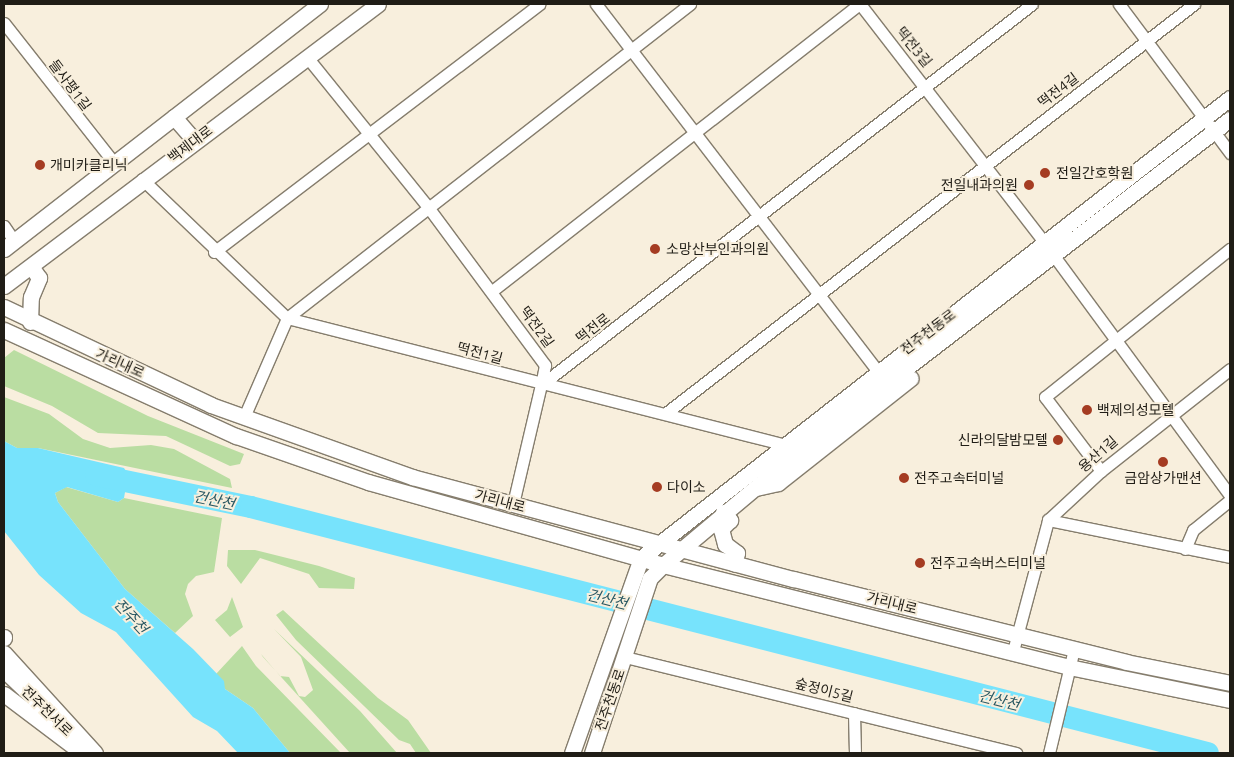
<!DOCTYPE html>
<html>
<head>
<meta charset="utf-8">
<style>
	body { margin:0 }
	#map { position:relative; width:1234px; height:757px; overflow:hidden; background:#f8efdd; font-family:Ubuntu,"Noto Sans KR",sans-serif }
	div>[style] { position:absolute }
	.green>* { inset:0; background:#badda2 }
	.water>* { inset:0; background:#77e3fc }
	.river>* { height:22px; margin:-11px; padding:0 11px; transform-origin:11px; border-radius:11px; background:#77e3fc }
	.roads { filter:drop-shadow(1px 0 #857d6d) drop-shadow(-1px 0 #857d6d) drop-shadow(0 1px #857d6d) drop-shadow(0 -1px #857d6d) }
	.street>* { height:11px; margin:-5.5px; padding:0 5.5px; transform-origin:5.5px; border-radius:5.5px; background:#fff }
	.secondary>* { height:15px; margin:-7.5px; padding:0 7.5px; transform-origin:7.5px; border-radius:7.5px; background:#fff }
	.dots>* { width:14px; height:14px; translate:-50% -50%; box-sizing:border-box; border:2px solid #f8efdd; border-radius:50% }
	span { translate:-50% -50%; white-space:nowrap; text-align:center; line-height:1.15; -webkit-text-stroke:4px #f8efdd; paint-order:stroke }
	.street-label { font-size:14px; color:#201d16 }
	.poi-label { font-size:14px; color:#201d16 }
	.left { translate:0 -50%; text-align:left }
	.right { translate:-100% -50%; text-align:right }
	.water-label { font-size:15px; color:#285762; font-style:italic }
	.frame { position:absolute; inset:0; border:5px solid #201d16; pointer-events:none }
</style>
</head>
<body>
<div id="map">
	<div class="green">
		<i style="clip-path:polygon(14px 350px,148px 416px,244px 454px,240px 464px,230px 466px,166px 436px,98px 433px,52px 406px,4px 386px,4px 358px)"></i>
		<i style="clip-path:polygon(4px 397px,49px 414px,83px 439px,110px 448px,151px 445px,174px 449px,230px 479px,232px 488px,38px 448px,17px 448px,4px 441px)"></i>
		<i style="clip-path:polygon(66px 487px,118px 502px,124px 498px,222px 518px,214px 572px,196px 576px,188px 584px,185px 594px,193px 616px,175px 633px,125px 589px,58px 502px,55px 493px)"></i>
		<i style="clip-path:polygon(228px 550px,255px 550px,319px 566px,355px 578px,354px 589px,319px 588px,309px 574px,260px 558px,241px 584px,227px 566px)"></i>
		<i style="clip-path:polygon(232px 597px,243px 627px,230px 637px,215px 620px,227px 610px)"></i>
		<i style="clip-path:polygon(283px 610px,378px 698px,408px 720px,431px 753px,416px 753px,410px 744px,399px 740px,296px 640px,276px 615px)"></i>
		<i style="clip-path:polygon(274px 629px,360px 711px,397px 753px,350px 753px,263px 657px,261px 654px,280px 676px,289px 677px,299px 696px,305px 697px,313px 690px,301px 657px)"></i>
		<i style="clip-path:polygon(242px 646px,256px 666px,341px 753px,290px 753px,253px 708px,225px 689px,216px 674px)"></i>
	</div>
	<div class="water">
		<i style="clip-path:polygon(4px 441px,17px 448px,38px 448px,124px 468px,128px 475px,124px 498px,118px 502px,67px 487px,55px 493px,58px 502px,125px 589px,193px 649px,224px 681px,225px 689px,253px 708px,290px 753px,238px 753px,217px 731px,193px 717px,116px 632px,81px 613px,39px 575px,4px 531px)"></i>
	</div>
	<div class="river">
		<i style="left:96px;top:475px;width:158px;rotate:11.7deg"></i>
		<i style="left:251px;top:507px;width:988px;rotate:14.42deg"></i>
	</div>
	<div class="roads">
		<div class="street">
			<i style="left:596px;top:4px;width:471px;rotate:52.5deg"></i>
			<i style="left:860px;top:4px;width:301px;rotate:52.3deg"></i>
			<i style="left:1119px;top:4px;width:186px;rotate:53.3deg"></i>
			<i style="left:4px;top:23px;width:179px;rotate:51.8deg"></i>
			<i style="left:307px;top:57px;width:193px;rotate:51.1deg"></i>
			<i style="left:428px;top:207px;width:197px;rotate:53.5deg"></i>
			<i style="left:545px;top:365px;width:20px;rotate:101deg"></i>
			<i style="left:142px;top:179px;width:201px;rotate:43.8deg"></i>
			<i style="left:287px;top:318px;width:511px;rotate:14.28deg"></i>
			<i style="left:4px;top:226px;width:18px;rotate:56deg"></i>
			<i style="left:214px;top:252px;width:409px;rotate:-37.3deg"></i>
			<i style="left:1054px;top:256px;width:298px;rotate:53.7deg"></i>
			<i style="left:492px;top:291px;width:466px;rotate:-38deg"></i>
			<i style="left:666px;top:413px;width:668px;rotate:-37.76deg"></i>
			<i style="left:244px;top:417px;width:108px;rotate:-66.5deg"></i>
			<i style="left:287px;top:318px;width:511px;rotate:-37.92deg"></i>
			<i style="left:1101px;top:471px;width:93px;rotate:-127.1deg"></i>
			<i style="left:1045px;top:397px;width:237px;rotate:-38.7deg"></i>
			<i style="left:513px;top:504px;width:122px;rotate:-76.8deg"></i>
			<i style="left:541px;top:385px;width:621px;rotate:-37.81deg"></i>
			<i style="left:1048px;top:520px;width:72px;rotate:-42.8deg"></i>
			<i style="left:1101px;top:471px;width:164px;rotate:-38.3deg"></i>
			<i style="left:1185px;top:549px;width:21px;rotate:-67deg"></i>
			<i style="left:1193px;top:530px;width:48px;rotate:-39deg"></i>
			<i style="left:1013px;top:651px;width:136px;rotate:-75deg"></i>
			<i style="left:1048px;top:520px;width:186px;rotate:11.5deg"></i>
			<i style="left:625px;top:657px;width:403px;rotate:13.8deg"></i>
			<i style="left:854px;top:713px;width:40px;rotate:88.6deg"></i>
			<i style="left:1049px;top:753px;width:107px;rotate:-76.5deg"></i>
		</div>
		<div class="secondary">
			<i style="left:174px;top:117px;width:32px;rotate:49deg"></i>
			<i style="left:4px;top:249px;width:400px;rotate:-37.8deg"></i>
			<i style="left:4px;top:286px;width:468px;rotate:-37deg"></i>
			<i style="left:4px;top:307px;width:229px;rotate:25.3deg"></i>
			<i style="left:211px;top:405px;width:214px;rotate:19.7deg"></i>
			<i style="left:412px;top:477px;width:395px;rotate:15deg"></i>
			<i style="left:794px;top:579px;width:342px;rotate:14deg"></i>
			<i style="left:1126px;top:662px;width:106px;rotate:11.4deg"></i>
			<i style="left:30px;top:322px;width:25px;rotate:-88deg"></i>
			<i style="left:31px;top:297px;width:21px;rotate:-67deg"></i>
			<i style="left:39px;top:278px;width:14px;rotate:-124deg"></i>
			<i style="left:4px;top:330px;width:255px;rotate:24.6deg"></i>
			<i style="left:236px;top:436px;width:140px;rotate:19.2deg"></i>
			<i style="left:368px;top:482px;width:306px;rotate:15.7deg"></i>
			<i style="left:663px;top:565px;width:419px;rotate:14.1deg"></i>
			<i style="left:1069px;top:667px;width:164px;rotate:11.6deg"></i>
			<i style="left:756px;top:488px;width:23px;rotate:-13deg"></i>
			<i style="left:778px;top:483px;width:169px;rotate:-38.3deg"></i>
			<i style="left:723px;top:512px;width:11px;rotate:49deg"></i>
			<i style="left:730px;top:520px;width:13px;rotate:135deg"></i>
			<i style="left:721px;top:529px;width:16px;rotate:75deg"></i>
			<i style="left:725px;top:544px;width:15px;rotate:37deg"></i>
			<i style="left:737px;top:553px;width:11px;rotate:105deg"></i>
			<i style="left:4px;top:637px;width:1px;rotate:90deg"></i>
			<i style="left:4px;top:653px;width:135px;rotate:47.7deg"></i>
			<i style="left:4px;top:670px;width:57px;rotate:43.6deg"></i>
			<i style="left:4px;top:694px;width:98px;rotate:37.1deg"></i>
			<i style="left:572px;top:753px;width:207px;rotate:-70.5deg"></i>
			<i style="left:641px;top:558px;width:747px;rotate:-37.99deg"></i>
			<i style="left:592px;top:753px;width:184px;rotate:-71.7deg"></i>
			<i style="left:650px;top:578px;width:18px;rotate:-45deg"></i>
			<i style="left:663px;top:565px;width:180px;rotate:-40deg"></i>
			<i style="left:801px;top:449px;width:541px;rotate:-37.57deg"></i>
		</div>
	</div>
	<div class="dots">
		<i style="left:40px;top:165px;background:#a53c22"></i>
		<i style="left:1045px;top:173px;background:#a53c22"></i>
		<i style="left:1029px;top:185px;background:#a53c22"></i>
		<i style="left:655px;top:249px;background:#a53c22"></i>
		<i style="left:1087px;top:410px;background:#a53c22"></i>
		<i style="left:1058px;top:440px;background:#a53c22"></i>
		<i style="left:1163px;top:462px;background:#a53c22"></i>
		<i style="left:904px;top:478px;background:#a53c22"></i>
		<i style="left:657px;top:487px;background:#a53c22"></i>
		<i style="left:920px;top:563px;background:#a53c22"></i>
	</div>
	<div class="street-label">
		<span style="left:914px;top:47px;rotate:51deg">떡전3길</span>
		<span style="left:70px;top:85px;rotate:53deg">들사평1길</span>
		<span style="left:1058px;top:90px;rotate:-37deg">떡전4길</span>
		<span style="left:190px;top:144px;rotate:-37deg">백제대로</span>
		<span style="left:537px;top:327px;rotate:54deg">떡전2길</span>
		<span style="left:593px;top:328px;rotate:-38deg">떡전로</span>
		<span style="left:928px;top:332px;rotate:-37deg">전주천동로</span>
		<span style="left:480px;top:353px;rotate:15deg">떡전1길</span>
		<span style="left:120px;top:363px;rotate:24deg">가리내로</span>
		<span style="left:1098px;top:454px;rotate:-41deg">용산1길</span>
		<span style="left:500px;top:501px;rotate:15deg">가리내로</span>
		<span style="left:892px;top:603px;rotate:14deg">가리내로</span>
		<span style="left:824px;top:690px;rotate:14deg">숲정이5길</span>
		<span style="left:610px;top:700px;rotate:-71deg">전주천동로</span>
		<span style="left:47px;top:711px;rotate:44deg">전주천서로</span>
	</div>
	<div class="poi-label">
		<span class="left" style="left:50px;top:165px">개미카클리닉</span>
		<span class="left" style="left:1056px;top:173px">전일간호학원</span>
		<span class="right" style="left:1018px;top:185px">전일내과의원</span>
		<span class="left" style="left:666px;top:249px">소망산부인과의원</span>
		<span class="left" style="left:1097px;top:410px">백제의성모텔</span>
		<span class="right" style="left:1048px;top:440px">신라의달밤모텔</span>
		<span class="left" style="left:914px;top:478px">전주고속터미널</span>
		<span style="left:1163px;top:478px">금암상가맨션</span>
		<span class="left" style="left:667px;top:487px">다이소</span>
		<span class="left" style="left:930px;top:563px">전주고속버스터미널</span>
	</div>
	<div class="water-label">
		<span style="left:214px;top:500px;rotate:12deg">건산천</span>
		<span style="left:607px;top:599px;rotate:14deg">건산천</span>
		<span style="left:131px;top:616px;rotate:47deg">전주천</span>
		<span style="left:999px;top:700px;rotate:14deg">건산천</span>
	</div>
	<div class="frame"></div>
</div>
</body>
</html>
